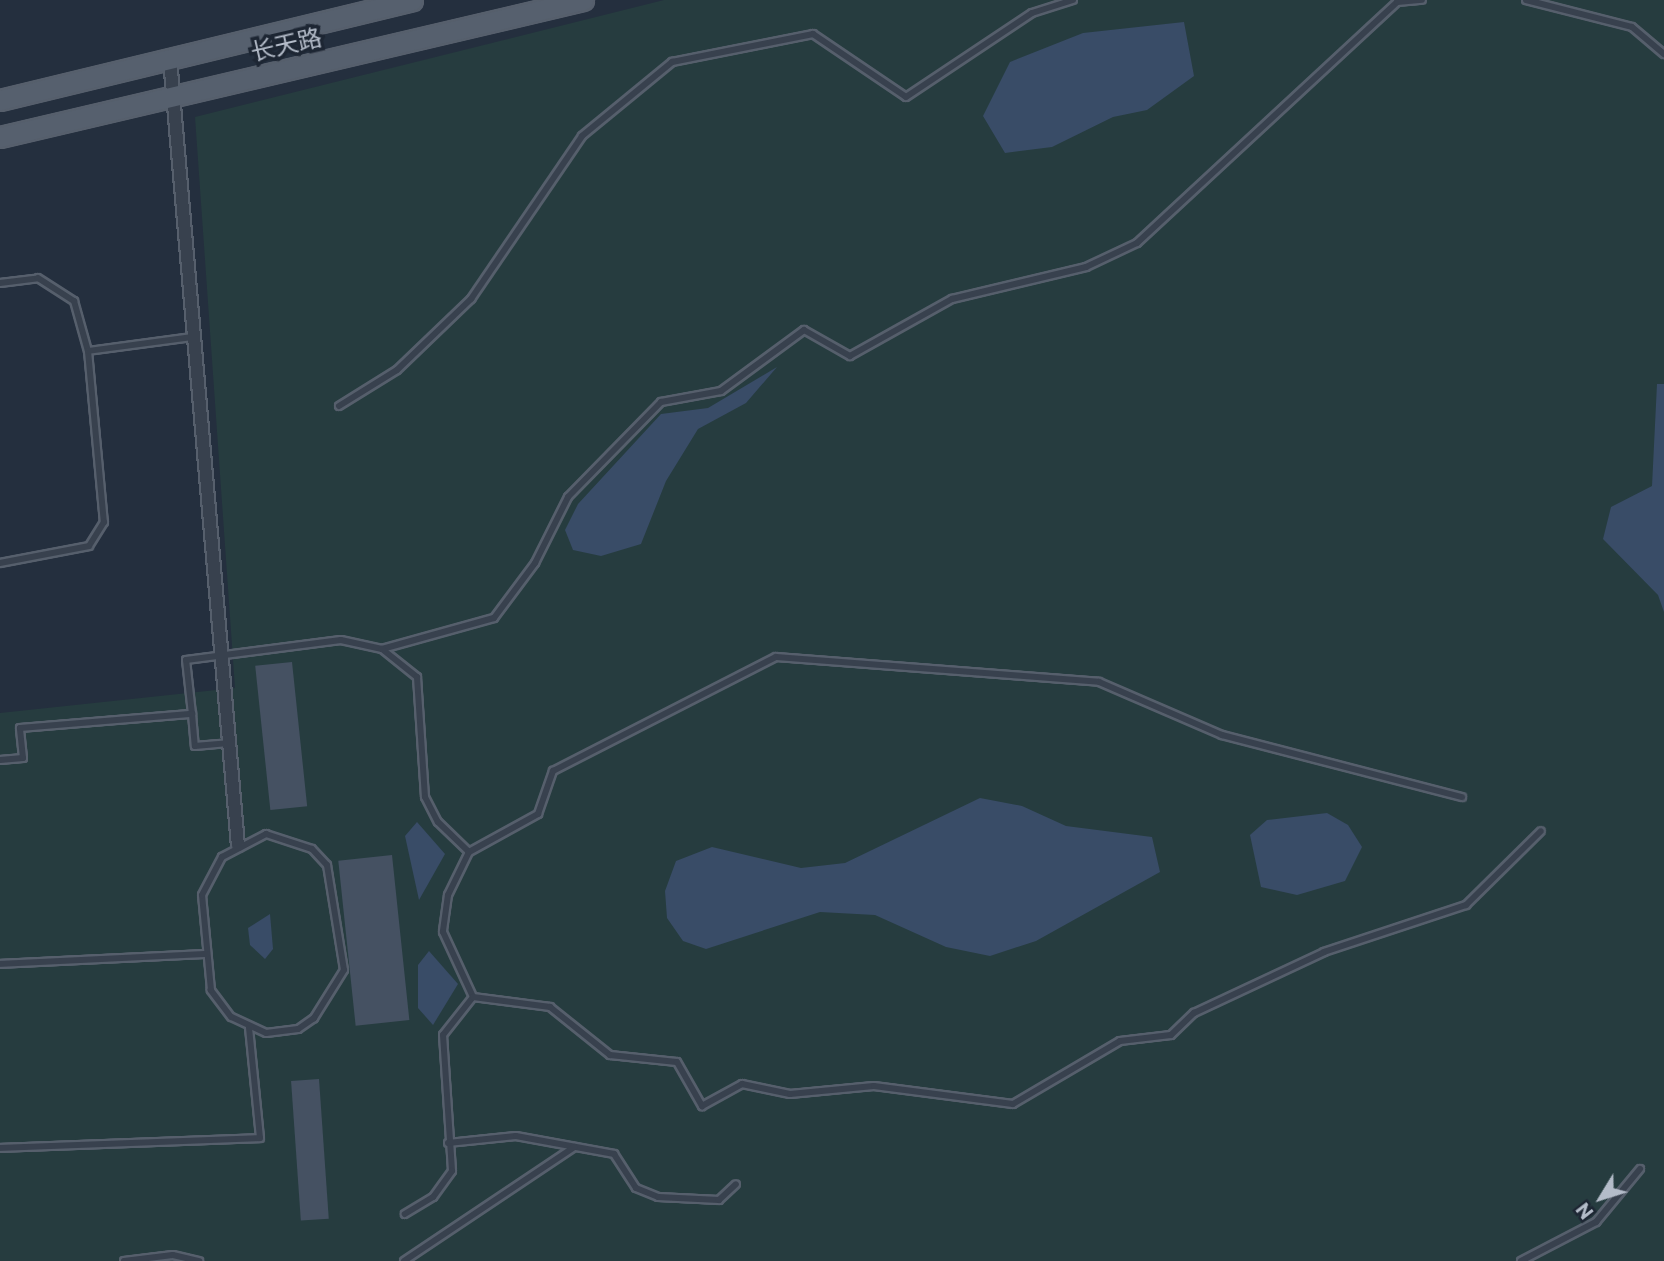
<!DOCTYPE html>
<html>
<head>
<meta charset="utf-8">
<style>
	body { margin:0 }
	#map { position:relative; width:1664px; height:1261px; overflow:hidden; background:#242f3e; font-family:Commissioner,"Noto Sans SC",sans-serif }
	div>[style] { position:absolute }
	.green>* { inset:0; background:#263c3f }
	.water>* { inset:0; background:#394c67 }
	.building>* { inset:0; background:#455162; transform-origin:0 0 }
	.roads { filter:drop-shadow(2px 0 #565f6c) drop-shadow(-2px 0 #565f6c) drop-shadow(0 2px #565f6c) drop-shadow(0 -2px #565f6c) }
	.service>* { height:6px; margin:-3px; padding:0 3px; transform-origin:3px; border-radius:3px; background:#38414e }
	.minor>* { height:12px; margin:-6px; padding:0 6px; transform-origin:6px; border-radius:6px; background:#38414e }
	.primary>* { height:19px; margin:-9.5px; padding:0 9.5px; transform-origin:9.5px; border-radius:9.5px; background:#56606e }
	span { translate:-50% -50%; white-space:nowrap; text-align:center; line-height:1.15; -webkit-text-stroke:7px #1d2633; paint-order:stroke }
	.street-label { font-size:24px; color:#b4bcc9 }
	.north { position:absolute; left:1566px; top:1163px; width:70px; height:70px; -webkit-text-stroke:5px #1d2633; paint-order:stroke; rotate:232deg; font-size:19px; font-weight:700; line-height:28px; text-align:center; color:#b4bcc9 }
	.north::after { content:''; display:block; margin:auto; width:24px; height:32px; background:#b4bcc9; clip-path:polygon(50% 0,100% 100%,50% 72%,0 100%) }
</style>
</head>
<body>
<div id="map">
	<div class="green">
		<i style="clip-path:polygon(664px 0,1664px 0,1664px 1261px,0 1261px,0 713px,235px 688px,195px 117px)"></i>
	</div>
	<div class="water">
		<i style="clip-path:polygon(1184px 22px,1194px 76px,1147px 110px,1113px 117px,1052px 147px,1005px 153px,983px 116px,1010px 62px,1083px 33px)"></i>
		<i style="clip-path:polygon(777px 367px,746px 403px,698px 429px,666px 481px,641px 544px,601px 556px,573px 550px,565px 530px,578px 504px,661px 414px,708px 408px)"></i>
		<i style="clip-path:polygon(1657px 384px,1664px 384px,1664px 612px,1658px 595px,1603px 539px,1611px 507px,1652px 486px)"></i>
		<i style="clip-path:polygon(980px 798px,1022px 806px,1066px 826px,1152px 837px,1160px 872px,1036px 941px,990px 956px,946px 947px,875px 915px,820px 912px,706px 949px,683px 941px,667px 918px,665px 891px,676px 861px,712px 847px,801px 868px,845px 863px)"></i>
		<i style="clip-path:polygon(1327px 813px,1348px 825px,1362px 847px,1345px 881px,1297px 895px,1261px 887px,1250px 835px,1267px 820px)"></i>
		<i style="clip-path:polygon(417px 822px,445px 854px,419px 900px,405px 836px)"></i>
		<i style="clip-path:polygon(270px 914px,273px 949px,265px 959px,250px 945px,248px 928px)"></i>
		<i style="clip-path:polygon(429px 951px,458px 984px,433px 1025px,418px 1008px,418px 965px)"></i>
	</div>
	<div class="building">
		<i style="left:292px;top:662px;width:145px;height:37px;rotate:84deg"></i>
		<i style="left:392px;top:855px;width:166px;height:54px;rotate:84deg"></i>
		<i style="left:319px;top:1079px;width:140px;height:28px;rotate:86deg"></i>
	</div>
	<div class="roads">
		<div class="service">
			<i style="left:1526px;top:0;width:109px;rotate:14.3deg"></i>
			<i style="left:1632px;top:27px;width:42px;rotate:40.2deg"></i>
			<i style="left:0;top:283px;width:38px;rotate:-7deg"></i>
			<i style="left:38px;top:278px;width:43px;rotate:32.6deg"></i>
			<i style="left:74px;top:301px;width:52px;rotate:74.4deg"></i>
			<i style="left:88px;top:351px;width:172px;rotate:84.7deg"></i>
			<i style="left:104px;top:522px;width:28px;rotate:122deg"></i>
			<i style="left:89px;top:546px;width:91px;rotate:169.2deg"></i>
			<i style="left:88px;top:351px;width:106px;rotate:-7.6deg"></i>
			<i style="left:339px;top:406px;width:68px;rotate:-31.8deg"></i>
			<i style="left:397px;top:370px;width:103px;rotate:-43.8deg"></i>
			<i style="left:471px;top:299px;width:197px;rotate:-55.7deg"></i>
			<i style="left:582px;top:136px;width:117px;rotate:-39.4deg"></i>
			<i style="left:672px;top:62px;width:144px;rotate:-11.2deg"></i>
			<i style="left:813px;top:34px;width:112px;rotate:34.1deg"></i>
			<i style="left:906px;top:97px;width:151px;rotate:-33.7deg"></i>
			<i style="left:1032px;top:13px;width:43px;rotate:-17.6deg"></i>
			<i style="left:382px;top:649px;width:116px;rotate:-15.5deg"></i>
			<i style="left:494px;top:618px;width:69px;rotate:-53.3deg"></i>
			<i style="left:535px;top:563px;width:74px;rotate:-63.4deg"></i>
			<i style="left:568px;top:497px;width:133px;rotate:-45.6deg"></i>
			<i style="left:661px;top:402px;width:61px;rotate:-10.4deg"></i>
			<i style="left:721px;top:391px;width:103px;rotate:-36.3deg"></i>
			<i style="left:804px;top:330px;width:53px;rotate:29.5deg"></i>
			<i style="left:850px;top:356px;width:117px;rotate:-29.2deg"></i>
			<i style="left:952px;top:299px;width:138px;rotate:-13.4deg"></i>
			<i style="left:1086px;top:267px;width:56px;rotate:-25.2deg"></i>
			<i style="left:1137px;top:243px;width:355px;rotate:-42.8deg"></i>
			<i style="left:1397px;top:2px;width:25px;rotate:-5deg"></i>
			<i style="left:192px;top:714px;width:54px;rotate:-96.3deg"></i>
			<i style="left:186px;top:660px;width:156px;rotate:-7.4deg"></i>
			<i style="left:341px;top:640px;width:42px;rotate:12.4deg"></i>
			<i style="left:382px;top:649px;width:45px;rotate:38.7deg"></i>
			<i style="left:417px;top:677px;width:120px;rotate:86.2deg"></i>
			<i style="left:425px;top:797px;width:28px;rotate:63deg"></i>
			<i style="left:438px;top:822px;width:43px;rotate:44.1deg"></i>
			<i style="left:469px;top:852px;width:48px;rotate:116deg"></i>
			<i style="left:448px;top:895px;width:37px;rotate:98deg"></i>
			<i style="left:443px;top:932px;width:72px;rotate:65.2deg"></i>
			<i style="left:473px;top:997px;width:48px;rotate:128.3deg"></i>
			<i style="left:443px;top:1035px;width:136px;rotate:86.2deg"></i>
			<i style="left:452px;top:1171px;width:32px;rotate:126deg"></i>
			<i style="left:433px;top:1197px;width:33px;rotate:149deg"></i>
			<i style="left:0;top:760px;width:23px;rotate:-5deg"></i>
			<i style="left:23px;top:758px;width:30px;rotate:-96deg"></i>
			<i style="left:20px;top:728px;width:173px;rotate:-4.7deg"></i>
			<i style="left:192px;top:714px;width:32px;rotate:85deg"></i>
			<i style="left:195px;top:746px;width:33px;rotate:-5deg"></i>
			<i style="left:266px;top:834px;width:48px;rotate:18.1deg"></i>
			<i style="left:312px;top:849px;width:22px;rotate:47deg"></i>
			<i style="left:327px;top:865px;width:106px;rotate:80.8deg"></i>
			<i style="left:344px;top:970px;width:57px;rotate:122deg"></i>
			<i style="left:314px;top:1018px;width:19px;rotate:145deg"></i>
			<i style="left:298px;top:1029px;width:32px;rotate:173deg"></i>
			<i style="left:266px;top:1033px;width:38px;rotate:-155deg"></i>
			<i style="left:231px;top:1017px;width:34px;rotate:-127deg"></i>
			<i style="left:211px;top:990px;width:95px;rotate:-95.4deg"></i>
			<i style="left:202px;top:895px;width:43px;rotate:-62.2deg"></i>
			<i style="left:222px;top:857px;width:50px;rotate:-27.6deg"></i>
			<i style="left:469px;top:852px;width:79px;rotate:-28.8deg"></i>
			<i style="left:538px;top:814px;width:46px;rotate:-70.8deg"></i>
			<i style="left:553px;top:771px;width:250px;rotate:-27.1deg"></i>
			<i style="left:776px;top:657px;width:324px;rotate:4.4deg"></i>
			<i style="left:1099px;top:682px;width:134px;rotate:23.3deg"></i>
			<i style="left:1222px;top:735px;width:248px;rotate:14.5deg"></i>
			<i style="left:0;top:964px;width:207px;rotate:-2.8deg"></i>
			<i style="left:473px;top:997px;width:78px;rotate:7.4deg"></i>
			<i style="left:550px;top:1007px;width:77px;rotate:38.7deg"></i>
			<i style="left:610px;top:1055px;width:67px;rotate:6deg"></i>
			<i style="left:677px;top:1062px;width:51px;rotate:60.4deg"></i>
			<i style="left:702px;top:1106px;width:46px;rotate:-28.8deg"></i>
			<i style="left:742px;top:1084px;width:49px;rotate:11.8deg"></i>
			<i style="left:790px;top:1094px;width:84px;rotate:-5.4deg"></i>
			<i style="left:874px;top:1086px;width:140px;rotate:7.4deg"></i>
			<i style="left:1013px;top:1104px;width:124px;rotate:-30.5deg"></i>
			<i style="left:1120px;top:1041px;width:51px;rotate:-6.7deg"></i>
			<i style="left:1171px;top:1035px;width:32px;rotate:-44deg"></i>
			<i style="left:1194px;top:1013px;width:144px;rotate:-25.1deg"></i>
			<i style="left:1324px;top:952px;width:150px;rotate:-18.3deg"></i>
			<i style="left:1466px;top:905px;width:105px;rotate:-44.6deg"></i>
			<i style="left:448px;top:1143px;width:68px;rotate:-5.9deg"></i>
			<i style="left:516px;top:1136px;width:100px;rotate:10.4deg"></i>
			<i style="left:614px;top:1154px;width:40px;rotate:57.1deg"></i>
			<i style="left:636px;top:1188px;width:24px;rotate:22deg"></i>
			<i style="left:658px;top:1197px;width:61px;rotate:2.8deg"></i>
			<i style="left:719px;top:1200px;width:23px;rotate:-43deg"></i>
			<i style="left:0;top:1148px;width:260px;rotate:-2.2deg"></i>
			<i style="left:260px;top:1138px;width:112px;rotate:-95.7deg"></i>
			<i style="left:124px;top:1261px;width:49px;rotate:-7deg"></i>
			<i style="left:173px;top:1255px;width:27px;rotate:13deg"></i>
			<i style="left:404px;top:1261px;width:205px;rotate:-33.8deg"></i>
			<i style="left:1521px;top:1261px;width:85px;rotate:-27.5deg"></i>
			<i style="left:1596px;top:1222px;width:69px;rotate:-50.3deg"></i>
		</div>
		<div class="minor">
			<i style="left:170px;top:59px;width:789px;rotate:85.06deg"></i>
		</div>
		<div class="primary">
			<i style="left:0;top:100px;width:424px;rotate:-13.6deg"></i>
			<i style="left:0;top:137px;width:599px;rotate:-13.22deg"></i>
		</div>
	</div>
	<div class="street-label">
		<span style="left:286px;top:44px;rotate:-13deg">长天路</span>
	</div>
	<div class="north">N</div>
</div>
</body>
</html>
